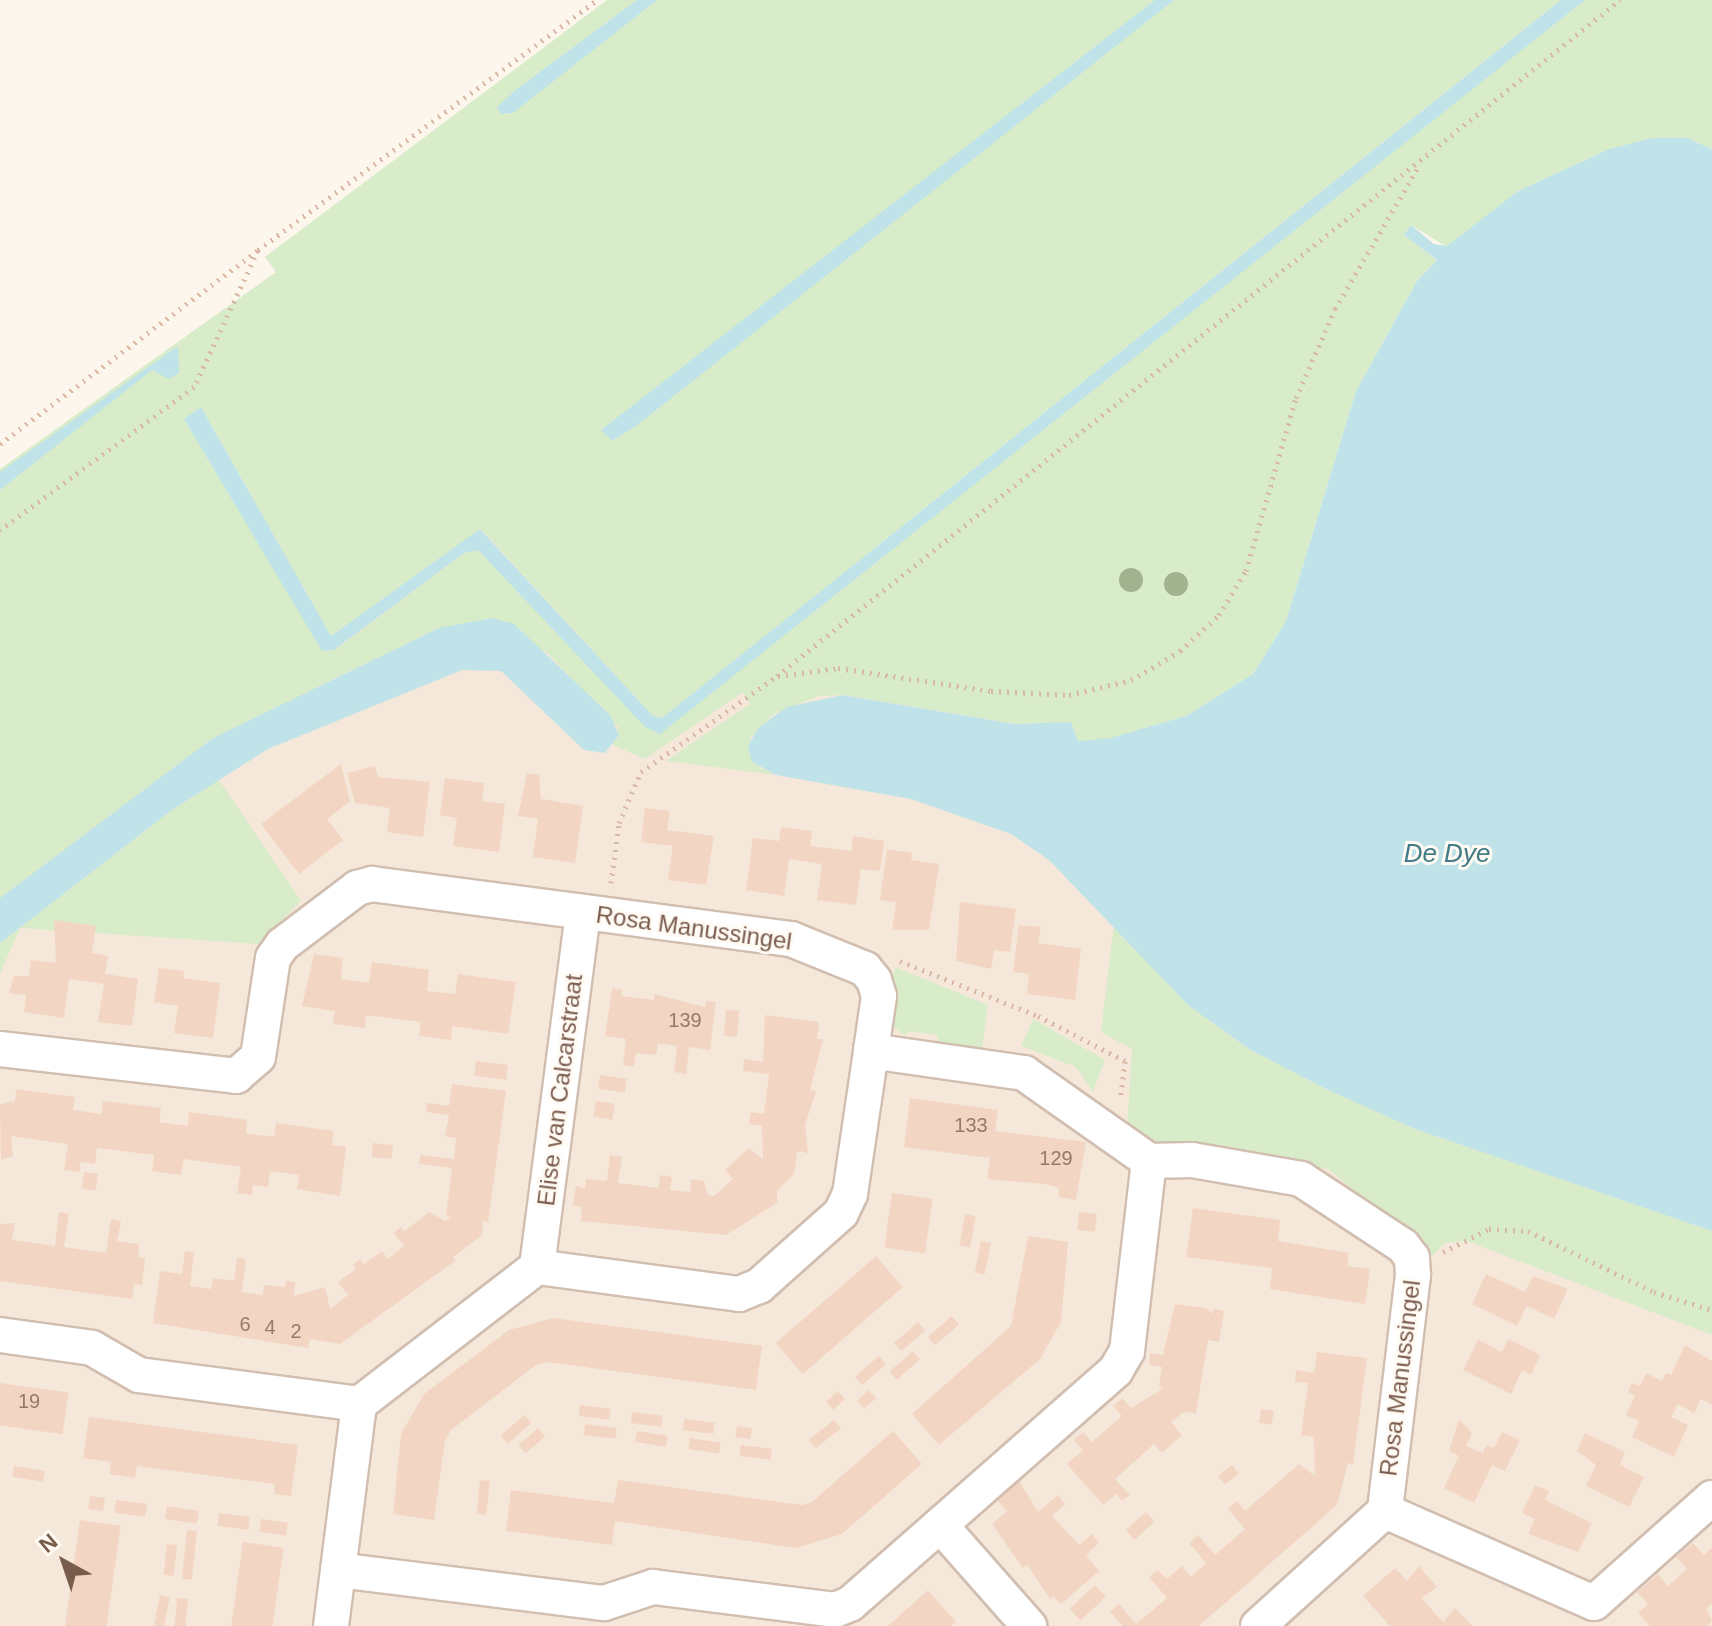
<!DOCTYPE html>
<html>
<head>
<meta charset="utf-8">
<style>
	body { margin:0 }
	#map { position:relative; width:1712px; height:1626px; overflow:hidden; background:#fdf6ec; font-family:Helvetica,sans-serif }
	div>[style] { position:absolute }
	.residential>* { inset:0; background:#f5e8da }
	.green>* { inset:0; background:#d8ecc9 }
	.water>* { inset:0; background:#bfe3e8 }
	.building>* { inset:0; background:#f3d5c3; transform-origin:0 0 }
	.path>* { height:5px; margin-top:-2.5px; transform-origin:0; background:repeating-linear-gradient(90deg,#d9b8a5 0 2px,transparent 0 8px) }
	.roads { filter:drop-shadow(2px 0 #d1beb0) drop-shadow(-2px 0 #d1beb0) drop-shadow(0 2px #d1beb0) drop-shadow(0 -2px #d1beb0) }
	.minor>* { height:34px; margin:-17px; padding:0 17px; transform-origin:17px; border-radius:17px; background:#fff }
	.trees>* { width:24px; height:24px; margin:-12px; border-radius:50%; background:#a0b28e }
	span { translate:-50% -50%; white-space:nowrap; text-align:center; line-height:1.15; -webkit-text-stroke:6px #fffaf3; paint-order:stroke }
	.number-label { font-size:20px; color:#987a6a }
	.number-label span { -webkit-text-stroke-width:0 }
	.street-label { font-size:24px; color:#7a5c4d }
	.water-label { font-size:26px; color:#437c86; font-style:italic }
	.north { position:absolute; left:24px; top:1522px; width:80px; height:80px; -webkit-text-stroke:6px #fffaf3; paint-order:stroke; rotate:320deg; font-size:22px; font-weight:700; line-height:32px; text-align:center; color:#7a5c4d }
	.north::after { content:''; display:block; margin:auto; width:28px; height:36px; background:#7a5c4d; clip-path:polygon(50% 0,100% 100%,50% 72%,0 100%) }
</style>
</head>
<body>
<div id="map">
	<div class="residential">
		<i style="clip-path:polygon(491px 345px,1712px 1059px,1712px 1626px,0 1626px,0 719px)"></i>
	</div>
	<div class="green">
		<i style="clip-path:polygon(607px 0,637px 0,518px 88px,506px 115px,657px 0,1561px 0,662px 718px,653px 716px,481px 529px,331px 636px,201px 407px,185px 419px,322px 651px,335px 650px,464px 553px,478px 550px,654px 733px,1585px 0,1712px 0,1712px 149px,1687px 138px,1652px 138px,1609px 149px,1518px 191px,1447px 247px,1411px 225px,1404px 235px,1437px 260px,1417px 281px,1356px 391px,1286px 621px,1253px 674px,1186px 716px,1110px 738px,1078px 741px,1071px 722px,1015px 724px,842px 695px,819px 696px,774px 714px,751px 737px,749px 752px,761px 768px,776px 775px,666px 761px,750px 704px,743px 692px,645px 759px,613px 745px,618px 727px,546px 652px,439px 628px,213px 738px,0 898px,0 469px,276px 272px,265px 257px)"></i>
		<i style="clip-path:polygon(219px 780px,301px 901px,259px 944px,20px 928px,0 974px,0 943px,172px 810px)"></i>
		<i style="clip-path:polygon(1114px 924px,1210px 1022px,1249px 1049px,1328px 1090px,1415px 1129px,1712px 1231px,1712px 1335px,1467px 1241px,1445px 1243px,1430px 1258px,1423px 1246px,1328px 1169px,1241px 1157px,1235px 1147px,1152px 1143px,1127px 1128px,1132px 1049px,1101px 1032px)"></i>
		<i style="clip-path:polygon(895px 967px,988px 1005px,982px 1048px,938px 1042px,937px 1035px,909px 1031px,906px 1036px,894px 1028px,885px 1013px)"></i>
		<i style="clip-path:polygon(1033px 1019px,1105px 1060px,1093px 1092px,1076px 1067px,1021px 1046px)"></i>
	</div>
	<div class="water">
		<i style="clip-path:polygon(637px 0,657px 0,513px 113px,500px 114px,497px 107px,518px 88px)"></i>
		<i style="clip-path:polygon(1155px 0,1174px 0,636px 426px,612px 441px,601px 430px)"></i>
		<i style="clip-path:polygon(1561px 0,1585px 0,660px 734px,645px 727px,478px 550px,464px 553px,334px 650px,322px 651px,184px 419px,201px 407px,331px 636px,480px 529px,653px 716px,662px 718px)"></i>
		<i style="clip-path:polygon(1652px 138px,1687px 138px,1712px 149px,1712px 1231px,1415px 1129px,1328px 1090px,1249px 1049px,1188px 1005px,1049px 860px,1011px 834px,911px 799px,776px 775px,752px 762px,748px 746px,758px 728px,787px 707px,842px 695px,1015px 724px,1071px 722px,1078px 741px,1110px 738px,1186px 716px,1253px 674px,1286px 621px,1356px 391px,1417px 281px,1437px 260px,1404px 235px,1411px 225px,1434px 244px,1447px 246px,1518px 191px,1609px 149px)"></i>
		<i style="clip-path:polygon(178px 346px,179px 373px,169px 379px,152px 370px,0 490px,0 472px)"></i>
		<i style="clip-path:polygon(492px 618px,514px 624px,610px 715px,619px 735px,605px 753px,584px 750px,501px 671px,462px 670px,268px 749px,172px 810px,0 943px,0 898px,213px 738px,439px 628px)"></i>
	</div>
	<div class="building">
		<i style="clip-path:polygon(341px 764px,350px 801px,327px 819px,343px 840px,299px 874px,261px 824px)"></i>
		<i style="clip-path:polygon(375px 766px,378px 777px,430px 782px,423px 837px,387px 832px,390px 808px,355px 803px,347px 773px)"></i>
		<i style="clip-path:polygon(527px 773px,539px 775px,541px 799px,583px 806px,575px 863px,533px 857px,538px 819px,518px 816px)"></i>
		<i style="clip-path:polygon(445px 778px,484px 783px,482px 801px,505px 804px,499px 852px,453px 846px,457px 818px,440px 815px)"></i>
		<i style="clip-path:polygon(645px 808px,670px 811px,667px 830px,714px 836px,706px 885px,668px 880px,673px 846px,641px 842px)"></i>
		<i style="clip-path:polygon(781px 827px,812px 831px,810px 846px,851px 851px,853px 836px,884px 841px,880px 871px,861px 869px,856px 905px,817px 900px,822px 864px,789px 859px,784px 896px,746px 890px,753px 838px,779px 841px)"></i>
		<i style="clip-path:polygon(887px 849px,912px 853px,911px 860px,939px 864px,929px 930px,892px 930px,896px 902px,880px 900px)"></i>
		<i style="clip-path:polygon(960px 902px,1016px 909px,1010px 952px,994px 950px,991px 969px,956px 961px)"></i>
		<i style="clip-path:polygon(54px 920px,96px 926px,92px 953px,108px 956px,105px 974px,138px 979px,132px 1026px,98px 1022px,104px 984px,69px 979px,64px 1018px,24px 1012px,26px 995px,9px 993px,14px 976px,29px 976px,31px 960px,56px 963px)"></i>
		<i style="clip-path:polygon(1019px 925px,1041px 927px,1038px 943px,1081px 949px,1075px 1000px,1027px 994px,1029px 974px,1013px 972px)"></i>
		<i style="clip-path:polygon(314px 954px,343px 958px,341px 979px,369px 983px,372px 962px,429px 970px,427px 991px,455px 994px,458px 974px,516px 982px,508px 1034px,452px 1026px,451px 1040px,419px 1036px,421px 1022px,366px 1015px,365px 1028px,333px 1024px,335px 1011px,302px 1006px)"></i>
		<i style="clip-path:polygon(159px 968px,184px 971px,183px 978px,220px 983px,213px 1038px,174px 1033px,178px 1006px,154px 1002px)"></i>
		<i style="clip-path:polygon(612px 988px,622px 990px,621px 996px,654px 1000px,654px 994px,705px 1007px,706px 1001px,716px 1002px,710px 1050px,689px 1047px,686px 1074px,674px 1072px,677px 1046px,658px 1043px,656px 1055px,636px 1053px,634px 1067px,623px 1065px,626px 1039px,605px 1036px)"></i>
		<i style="left:726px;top:1010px;width:13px;height:26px;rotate:4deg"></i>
		<i style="clip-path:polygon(765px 1015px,819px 1022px,817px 1039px,823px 1039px,810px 1090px,816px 1091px,805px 1125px,808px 1153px,797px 1151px,794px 1174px,777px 1190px,777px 1203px,726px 1235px,581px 1221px,582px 1207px,573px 1205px,576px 1186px,585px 1188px,586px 1179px,607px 1181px,610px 1155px,622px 1157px,618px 1183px,658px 1188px,660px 1175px,672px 1177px,670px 1190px,690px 1192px,691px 1179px,704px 1181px,708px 1195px,714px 1196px,733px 1179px,725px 1170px,749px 1148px,763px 1159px,762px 1126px,749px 1124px,751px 1112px,764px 1114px,769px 1074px,743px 1071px,744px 1059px,763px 1062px)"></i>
		<i style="left:476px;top:1061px;width:32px;height:15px;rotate:7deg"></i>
		<i style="left:600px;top:1075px;width:27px;height:14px;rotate:8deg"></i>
		<i style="clip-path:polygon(452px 1084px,506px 1091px,488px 1222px,483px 1221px,482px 1235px,453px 1257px,455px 1261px,340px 1344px,310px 1339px,308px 1348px,153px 1323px,160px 1271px,182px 1274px,185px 1251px,194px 1252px,190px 1286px,211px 1289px,213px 1278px,234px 1281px,237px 1258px,246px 1259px,242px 1292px,263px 1295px,264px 1285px,285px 1287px,286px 1281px,295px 1282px,294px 1296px,325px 1287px,330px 1309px,348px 1295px,338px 1282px,356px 1269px,353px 1265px,360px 1259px,364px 1264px,382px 1251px,388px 1259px,404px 1246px,394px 1233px,401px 1227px,404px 1231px,430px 1212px,445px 1221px,451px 1217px,446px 1216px,452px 1168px,419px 1164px,420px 1155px,454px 1159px,456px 1138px,445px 1136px,449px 1115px,426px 1112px,427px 1103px,449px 1106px)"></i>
		<i style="clip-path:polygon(16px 1089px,75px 1097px,73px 1110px,101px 1114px,103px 1101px,161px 1108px,159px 1122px,173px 1124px,188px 1126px,189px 1112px,247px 1120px,246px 1133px,274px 1137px,276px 1123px,334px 1131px,332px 1145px,346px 1147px,340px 1196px,297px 1189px,299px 1175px,270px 1171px,268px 1187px,253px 1185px,252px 1195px,237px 1193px,241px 1167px,184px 1159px,181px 1175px,152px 1171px,154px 1155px,97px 1148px,95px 1164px,80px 1162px,80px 1172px,64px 1170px,68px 1144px,11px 1136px,13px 1156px,1px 1160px,0 1104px,15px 1101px)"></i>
		<i style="clip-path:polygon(910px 1098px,998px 1110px,995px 1131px,1086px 1142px,1076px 1200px,1058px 1197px,1059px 1188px,1045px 1184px,987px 1179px,990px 1158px,904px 1147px)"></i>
		<i style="left:596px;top:1101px;width:19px;height:16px;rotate:9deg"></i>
		<i style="left:373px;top:1143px;width:20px;height:14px;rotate:6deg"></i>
		<i style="left:84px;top:1172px;width:14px;height:17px;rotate:8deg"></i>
		<i style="left:892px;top:1193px;width:41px;height:55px;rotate:8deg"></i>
		<i style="clip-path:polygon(1193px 1208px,1280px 1220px,1278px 1241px,1349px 1253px,1347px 1266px,1370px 1269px,1365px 1304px,1270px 1289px,1272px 1268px,1186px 1257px)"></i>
		<i style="clip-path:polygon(59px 1212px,69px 1214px,64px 1247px,106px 1253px,111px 1219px,121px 1221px,117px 1241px,139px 1244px,138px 1257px,145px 1258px,142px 1285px,134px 1284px,132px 1299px,0 1281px,0 1224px,15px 1223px,12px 1240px,55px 1246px)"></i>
		<i style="left:1079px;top:1212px;width:18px;height:18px;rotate:6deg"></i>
		<i style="left:965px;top:1214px;width:11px;height:32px;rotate:10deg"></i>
		<i style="clip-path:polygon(1028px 1236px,1068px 1242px,1061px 1322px,1040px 1359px,939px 1445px,912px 1414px,1011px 1326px)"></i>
		<i style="left:981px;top:1241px;width:10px;height:32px;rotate:11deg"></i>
		<i style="left:876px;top:1256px;width:41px;height:133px;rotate:49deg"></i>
		<i style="clip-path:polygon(1486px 1274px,1525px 1292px,1533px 1276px,1568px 1289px,1554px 1319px,1527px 1306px,1517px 1326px,1472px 1304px)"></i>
		<i style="clip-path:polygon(1175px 1304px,1206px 1308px,1212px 1314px,1213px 1309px,1224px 1311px,1219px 1342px,1208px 1340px,1196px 1413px,1184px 1412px,1171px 1422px,1182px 1435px,1162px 1453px,1154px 1444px,1115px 1479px,1130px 1495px,1122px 1501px,1116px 1494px,1103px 1505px,1067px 1464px,1083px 1450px,1074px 1440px,1083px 1432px,1092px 1442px,1122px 1416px,1113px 1406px,1122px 1398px,1131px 1408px,1164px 1388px,1159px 1387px,1162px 1367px,1149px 1365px,1150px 1353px,1163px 1355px)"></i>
		<i style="left:952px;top:1316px;width:11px;height:32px;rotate:49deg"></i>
		<i style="clip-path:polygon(553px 1318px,762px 1346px,756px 1390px,547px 1362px,536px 1365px,451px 1430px,445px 1440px,434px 1520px,393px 1514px,401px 1434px,424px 1394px,509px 1330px)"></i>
		<i style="left:918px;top:1322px;width:11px;height:32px;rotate:49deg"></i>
		<i style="clip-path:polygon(1508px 1339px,1540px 1355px,1531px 1375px,1522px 1370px,1511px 1394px,1463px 1370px,1478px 1340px,1502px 1352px)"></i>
		<i style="clip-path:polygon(1685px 1345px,1712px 1361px,1712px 1405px,1701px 1399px,1694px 1413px,1678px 1404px,1671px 1417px,1688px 1425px,1674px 1457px,1632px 1437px,1639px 1421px,1626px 1415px,1635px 1396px,1628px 1392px,1632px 1383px,1640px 1386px,1646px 1373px,1662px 1381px,1666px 1373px,1671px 1375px)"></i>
		<i style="left:913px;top:1351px;width:11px;height:31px;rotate:49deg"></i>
		<i style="clip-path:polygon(1317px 1352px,1367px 1358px,1353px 1464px,1348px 1463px,1337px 1505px,1199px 1626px,1123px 1626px,1110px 1612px,1119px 1604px,1136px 1624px,1167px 1598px,1149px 1577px,1158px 1570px,1167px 1579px,1182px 1566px,1191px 1577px,1206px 1563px,1189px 1543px,1198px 1535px,1215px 1555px,1245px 1529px,1228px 1509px,1237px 1501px,1245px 1511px,1299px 1464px,1315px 1476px,1314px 1437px,1301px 1435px,1308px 1383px,1295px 1382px,1296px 1370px,1314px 1373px)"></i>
		<i style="left:879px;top:1356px;width:11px;height:32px;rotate:49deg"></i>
		<i style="left:0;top:1383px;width:69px;height:42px;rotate:8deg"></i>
		<i style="left:869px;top:1390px;width:11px;height:16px;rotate:49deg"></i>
		<i style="left:838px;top:1391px;width:11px;height:16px;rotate:49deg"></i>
		<i style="left:580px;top:1405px;width:31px;height:11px;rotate:7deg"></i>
		<i style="left:1261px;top:1409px;width:13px;height:14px;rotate:9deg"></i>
		<i style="left:632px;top:1412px;width:31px;height:11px;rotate:7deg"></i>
		<i style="left:524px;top:1415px;width:11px;height:31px;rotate:49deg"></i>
		<i style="clip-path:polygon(89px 1417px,298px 1445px,291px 1496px,274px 1494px,275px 1484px,137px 1466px,135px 1478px,109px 1474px,111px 1462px,83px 1458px)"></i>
		<i style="left:684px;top:1419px;width:31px;height:11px;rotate:7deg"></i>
		<i style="clip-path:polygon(1459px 1419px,1472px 1433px,1466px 1446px,1483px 1453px,1487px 1445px,1494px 1448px,1502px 1432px,1520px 1440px,1505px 1471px,1492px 1465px,1474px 1503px,1444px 1488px,1459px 1456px,1449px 1451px)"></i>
		<i style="left:834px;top:1420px;width:11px;height:32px;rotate:52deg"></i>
		<i style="left:585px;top:1424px;width:32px;height:11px;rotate:7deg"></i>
		<i style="left:737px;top:1426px;width:15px;height:11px;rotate:8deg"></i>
		<i style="left:538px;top:1428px;width:11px;height:26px;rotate:49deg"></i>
		<i style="left:637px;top:1431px;width:31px;height:11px;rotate:9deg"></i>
		<i style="clip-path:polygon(893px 1431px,922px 1464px,842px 1534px,796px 1548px,615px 1521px,612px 1545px,506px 1531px,511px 1490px,614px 1503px,618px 1480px,802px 1505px,813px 1501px)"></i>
		<i style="clip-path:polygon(1585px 1433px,1625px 1452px,1620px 1465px,1644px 1477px,1629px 1507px,1586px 1486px,1596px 1465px,1577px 1451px)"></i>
		<i style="left:690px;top:1438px;width:31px;height:11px;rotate:9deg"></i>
		<i style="left:741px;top:1445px;width:31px;height:11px;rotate:7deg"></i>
		<i style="left:1232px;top:1465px;width:11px;height:18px;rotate:52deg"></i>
		<i style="left:14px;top:1466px;width:31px;height:11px;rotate:9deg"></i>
		<i style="left:480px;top:1480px;width:10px;height:34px;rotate:6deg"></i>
		<i style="clip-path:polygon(1019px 1481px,1038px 1512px,1058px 1495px,1065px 1504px,1052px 1516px,1079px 1545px,1092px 1534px,1099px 1543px,1086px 1555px,1099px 1571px,1061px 1604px,1053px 1596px,1050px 1599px,1027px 1565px,1023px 1568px,992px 1524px,1007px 1511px,997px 1500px)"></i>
		<i style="clip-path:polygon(1535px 1485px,1549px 1491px,1545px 1500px,1592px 1523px,1578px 1552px,1528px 1534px,1535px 1519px,1522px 1513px)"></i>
		<i style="left:90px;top:1496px;width:15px;height:13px;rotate:8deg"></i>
		<i style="left:116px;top:1500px;width:31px;height:13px;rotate:7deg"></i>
		<i style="left:167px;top:1506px;width:32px;height:13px;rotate:9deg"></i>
		<i style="left:1146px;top:1512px;width:13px;height:27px;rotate:48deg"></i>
		<i style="left:219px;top:1513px;width:31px;height:13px;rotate:7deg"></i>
		<i style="left:261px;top:1519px;width:27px;height:13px;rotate:8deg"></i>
		<i style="left:80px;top:1520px;width:41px;height:107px;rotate:8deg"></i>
		<i style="left:187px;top:1530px;width:10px;height:49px;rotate:6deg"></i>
		<i style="left:243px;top:1542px;width:41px;height:85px;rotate:8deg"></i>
		<i style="clip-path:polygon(1693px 1543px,1704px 1555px,1712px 1548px,1712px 1603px,1706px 1609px,1712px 1620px,1708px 1626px,1650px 1626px,1638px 1613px,1648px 1604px,1637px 1592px,1658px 1574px,1668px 1586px,1687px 1569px,1676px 1557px)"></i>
		<i style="left:167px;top:1544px;width:10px;height:31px;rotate:6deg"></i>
		<i style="clip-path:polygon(1419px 1566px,1437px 1587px,1421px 1598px,1443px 1622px,1455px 1608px,1472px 1626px,1390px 1626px,1363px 1596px,1395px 1568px,1407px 1581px)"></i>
		<i style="left:1095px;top:1585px;width:16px;height:35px;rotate:47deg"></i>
		<i style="clip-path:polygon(928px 1590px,956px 1622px,951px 1626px,888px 1626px)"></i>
		<i style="left:160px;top:1595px;width:10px;height:31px;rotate:11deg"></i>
		<i style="left:177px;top:1598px;width:11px;height:28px;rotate:5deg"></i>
	</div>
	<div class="path">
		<i style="left:258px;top:250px;width:421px;rotate:-36.4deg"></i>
		<i style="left:0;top:444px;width:323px;rotate:-36.9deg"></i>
		<i style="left:258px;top:250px;width:151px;rotate:115deg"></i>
		<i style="left:194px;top:387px;width:241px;rotate:143.6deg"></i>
		<i style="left:778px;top:676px;width:61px;rotate:-7.6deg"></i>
		<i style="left:838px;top:668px;width:155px;rotate:8.5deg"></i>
		<i style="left:991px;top:691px;width:78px;rotate:2.9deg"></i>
		<i style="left:1069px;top:695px;width:64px;rotate:-13.6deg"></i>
		<i style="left:1131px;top:680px;width:57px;rotate:-30.6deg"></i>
		<i style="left:1180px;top:651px;width:53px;rotate:-42.7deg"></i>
		<i style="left:1219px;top:615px;width:52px;rotate:-58.5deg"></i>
		<i style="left:1246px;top:571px;width:180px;rotate:-73.9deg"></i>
		<i style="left:1296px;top:398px;width:97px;rotate:-66.3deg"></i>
		<i style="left:1335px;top:309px;width:162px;rotate:-59.6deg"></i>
		<i style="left:611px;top:883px;width:61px;rotate:-82.4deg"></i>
		<i style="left:619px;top:823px;width:56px;rotate:-66.7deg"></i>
		<i style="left:641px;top:772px;width:166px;rotate:-35.2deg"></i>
		<i style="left:777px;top:676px;width:1081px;rotate:-38.73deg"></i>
		<i style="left:900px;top:961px;width:149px;rotate:21.7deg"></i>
		<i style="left:1038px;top:1016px;width:98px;rotate:27.3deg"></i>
		<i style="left:1125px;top:1061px;width:39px;rotate:97deg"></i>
		<i style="left:1443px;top:1252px;width:51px;rotate:-26.6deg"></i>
		<i style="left:1489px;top:1229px;width:39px;rotate:3deg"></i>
		<i style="left:1528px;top:1231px;width:140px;rotate:25.8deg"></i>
		<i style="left:1654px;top:1292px;width:61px;rotate:17.2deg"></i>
	</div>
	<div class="roads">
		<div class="minor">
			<i style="left:0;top:1049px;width:238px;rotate:6.5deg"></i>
			<i style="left:236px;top:1076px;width:29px;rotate:-41deg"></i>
			<i style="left:258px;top:1057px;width:100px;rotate:-81.4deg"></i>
			<i style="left:273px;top:958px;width:16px;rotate:-55deg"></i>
			<i style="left:282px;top:945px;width:94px;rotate:-37.2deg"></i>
			<i style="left:357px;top:888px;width:16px;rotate:-15deg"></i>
			<i style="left:372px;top:884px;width:423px;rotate:7.5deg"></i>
			<i style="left:791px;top:939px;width:80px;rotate:22.1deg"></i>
			<i style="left:865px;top:969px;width:14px;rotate:51deg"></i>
			<i style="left:874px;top:980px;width:17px;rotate:73deg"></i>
			<i style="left:879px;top:996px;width:56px;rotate:98.3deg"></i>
			<i style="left:871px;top:1051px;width:155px;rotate:8.2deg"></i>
			<i style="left:1024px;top:1073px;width:153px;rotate:35.1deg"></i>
			<i style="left:1149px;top:1161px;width:43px;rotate:-1.3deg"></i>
			<i style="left:1192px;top:1160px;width:111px;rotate:9.9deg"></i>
			<i style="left:1301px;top:1179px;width:122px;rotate:33.3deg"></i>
			<i style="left:1403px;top:1246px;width:15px;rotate:53deg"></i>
			<i style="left:1412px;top:1258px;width:17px;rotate:87deg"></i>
			<i style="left:1413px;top:1275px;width:238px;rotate:96.8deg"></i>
			<i style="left:1385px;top:1511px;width:228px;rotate:23.8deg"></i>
			<i style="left:1594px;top:1603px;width:158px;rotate:-41.7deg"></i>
			<i style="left:537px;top:1267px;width:358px;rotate:-82.6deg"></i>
			<i style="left:0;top:1335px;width:93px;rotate:8deg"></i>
			<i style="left:92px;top:1348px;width:54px;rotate:29.9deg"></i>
			<i style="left:139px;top:1375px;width:222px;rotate:7.5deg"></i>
			<i style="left:940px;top:1525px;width:135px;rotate:48.6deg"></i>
			<i style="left:338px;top:1570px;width:268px;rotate:7.1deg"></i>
			<i style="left:604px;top:1603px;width:52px;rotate:-18.1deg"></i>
			<i style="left:653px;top:1587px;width:183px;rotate:7.2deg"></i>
			<i style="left:835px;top:1610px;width:16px;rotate:-22deg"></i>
			<i style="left:850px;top:1604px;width:354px;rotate:-41.3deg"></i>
			<i style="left:1116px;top:1370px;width:22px;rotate:-60deg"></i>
			<i style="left:1127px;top:1351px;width:191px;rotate:-83.4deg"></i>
			<i style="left:331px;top:1626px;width:224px;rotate:-82.8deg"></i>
			<i style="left:359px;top:1404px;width:225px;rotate:-37.6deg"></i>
			<i style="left:537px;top:1267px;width:204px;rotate:7.6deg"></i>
			<i style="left:739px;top:1294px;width:22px;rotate:-22deg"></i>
			<i style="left:759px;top:1286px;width:110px;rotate:-41.7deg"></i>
			<i style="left:841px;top:1213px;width:21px;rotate:-65deg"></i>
			<i style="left:850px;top:1194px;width:145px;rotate:-81.6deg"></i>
			<i style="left:1258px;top:1626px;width:171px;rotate:-42.2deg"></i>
		</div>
	</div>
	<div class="trees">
		<i style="left:1131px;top:580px"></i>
		<i style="left:1176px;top:584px"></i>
	</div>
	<div class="number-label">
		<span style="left:685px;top:1020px">139</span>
		<span style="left:971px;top:1125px">133</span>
		<span style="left:1056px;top:1158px">129</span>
		<span style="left:245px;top:1324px">6</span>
		<span style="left:270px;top:1327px">4</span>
		<span style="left:296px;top:1331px">2</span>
		<span style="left:29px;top:1401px">19</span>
	</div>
	<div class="street-label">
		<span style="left:694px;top:928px;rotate:8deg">Rosa Manussingel</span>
		<span style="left:560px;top:1090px;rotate:-83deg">Elise van Calcarstraat</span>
		<span style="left:1400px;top:1378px;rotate:-83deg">Rosa Manussingel</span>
	</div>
	<div class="water-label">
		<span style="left:1447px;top:854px">De Dye</span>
	</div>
	<div class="north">N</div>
</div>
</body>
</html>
